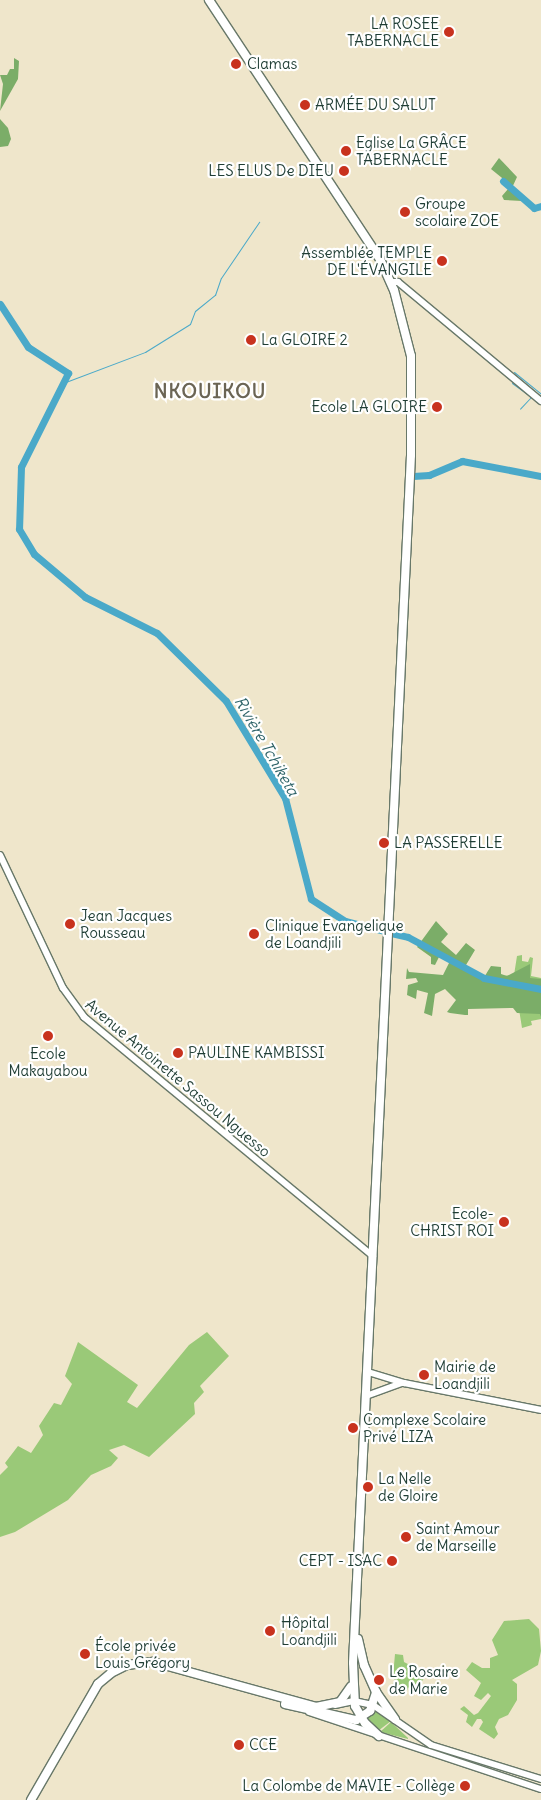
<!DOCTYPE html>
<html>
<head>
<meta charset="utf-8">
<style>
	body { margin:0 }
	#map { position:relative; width:541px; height:1800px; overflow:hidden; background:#efe6cb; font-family:Delius,sans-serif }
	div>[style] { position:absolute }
	.green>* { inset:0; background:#9ac978 }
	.forest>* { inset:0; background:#7bad68 }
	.stream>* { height:1px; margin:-0.5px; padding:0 0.5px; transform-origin:0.5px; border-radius:0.5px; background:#4aa9c9 }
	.river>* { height:7px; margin:-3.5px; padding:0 3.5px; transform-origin:3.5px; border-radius:3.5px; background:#4aa9c9 }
	.roads { filter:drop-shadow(1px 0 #687869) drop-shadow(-1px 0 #687869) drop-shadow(0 1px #687869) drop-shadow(0 -1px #687869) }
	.secondary>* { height:6px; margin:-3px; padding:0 3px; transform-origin:3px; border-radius:3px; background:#fff }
	.highway>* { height:8px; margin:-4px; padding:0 4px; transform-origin:4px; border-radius:4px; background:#fff }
	.dots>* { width:14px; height:14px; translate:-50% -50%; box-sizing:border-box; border:2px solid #fff; border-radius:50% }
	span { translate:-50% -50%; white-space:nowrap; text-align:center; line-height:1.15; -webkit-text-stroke:4.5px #fff; paint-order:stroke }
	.poi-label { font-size:15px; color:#1f3d34 }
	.right { translate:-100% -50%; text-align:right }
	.left { translate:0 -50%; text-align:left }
	.street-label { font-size:15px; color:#1f3d34 }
	.water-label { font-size:16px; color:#2e6368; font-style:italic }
	.district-label { font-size:20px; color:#6b6554; font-weight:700; letter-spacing:1px }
</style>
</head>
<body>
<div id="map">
	<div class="green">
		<i style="clip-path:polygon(522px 955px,522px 961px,528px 962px,530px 957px,533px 958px,531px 976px,541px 978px,541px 1019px,531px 1021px,532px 1025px,522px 1028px,518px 1003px,487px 973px,491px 967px,503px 976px,514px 975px,517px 956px)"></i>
		<i style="clip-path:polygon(207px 1332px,229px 1356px,200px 1386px,204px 1392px,194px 1403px,195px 1414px,149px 1457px,124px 1445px,109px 1450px,118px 1458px,111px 1466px,91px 1475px,68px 1500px,15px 1532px,0 1537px,0 1475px,8px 1467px,5px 1463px,18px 1446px,31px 1453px,43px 1435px,39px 1426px,54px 1403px,61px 1405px,72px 1384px,65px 1376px,78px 1342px,138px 1385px,127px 1402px,137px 1408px,189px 1345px)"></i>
		<i style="clip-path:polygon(529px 1619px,539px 1629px,541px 1651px,538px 1665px,512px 1680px,517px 1684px,517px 1700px,508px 1715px,499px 1719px,495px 1727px,498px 1734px,494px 1739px,479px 1729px,483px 1722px,481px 1719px,477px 1719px,472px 1727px,466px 1722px,468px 1715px,460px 1709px,464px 1706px,474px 1715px,478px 1713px,491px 1696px,488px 1693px,481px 1700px,474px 1696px,481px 1683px,466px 1670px,472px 1662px,482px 1668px,490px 1668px,490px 1658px,498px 1655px,492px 1640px,504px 1621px)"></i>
		<i style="clip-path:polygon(395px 1654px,403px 1655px,404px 1662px,425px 1673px,423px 1680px,417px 1685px,410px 1685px,406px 1692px,396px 1691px,392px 1685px,395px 1680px,390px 1676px,389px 1669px,394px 1665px)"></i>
		<i style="clip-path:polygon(374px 1708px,391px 1721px,378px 1731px,365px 1719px)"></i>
		<i style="clip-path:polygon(391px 1722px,408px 1738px,408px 1739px,380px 1732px)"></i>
	</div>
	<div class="forest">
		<i style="clip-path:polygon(14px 58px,19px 61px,18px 79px,0 111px,3px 84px,0 75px,7px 75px,10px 69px,14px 69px)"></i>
		<i style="clip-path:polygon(0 119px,8px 128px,11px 139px,8px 146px,0 147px)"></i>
		<i style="clip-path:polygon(499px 158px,517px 177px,511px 190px,525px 197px,522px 201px,504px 200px,502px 196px,508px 189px,507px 182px,491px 169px)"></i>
		<i style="clip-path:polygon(436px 921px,448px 934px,441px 942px,456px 955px,466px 943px,475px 950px,463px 970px,483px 979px,491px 966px,501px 967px,501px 974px,507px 976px,530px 964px,530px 978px,541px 979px,541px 1017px,540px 1014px,517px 1013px,513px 1008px,468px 1009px,468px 1015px,465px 1015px,450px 1013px,447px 1012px,456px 1000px,445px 989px,435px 994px,432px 1016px,424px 1013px,428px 993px,417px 990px,416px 999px,407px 995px,408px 985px,418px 982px,416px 978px,406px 979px,407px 968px,409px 972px,443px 975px,450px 961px,439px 957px,435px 965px,431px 964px,431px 957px,417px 947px)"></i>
	</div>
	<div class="stream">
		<i style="left:514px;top:372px;width:35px;rotate:39deg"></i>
		<i style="left:63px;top:383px;width:88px;rotate:-20.7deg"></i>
		<i style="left:145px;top:352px;width:53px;rotate:-31.9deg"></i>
		<i style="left:190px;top:324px;width:14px;rotate:-69deg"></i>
		<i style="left:195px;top:311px;width:26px;rotate:-39deg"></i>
		<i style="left:215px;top:295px;width:18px;rotate:-71deg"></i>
		<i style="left:221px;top:278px;width:68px;rotate:-55.8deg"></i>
		<i style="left:512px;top:383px;width:24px;rotate:36deg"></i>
		<i style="left:531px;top:397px;width:16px;rotate:133deg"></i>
	</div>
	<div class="river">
		<i style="left:503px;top:181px;width:41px;rotate:41.1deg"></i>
		<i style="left:534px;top:208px;width:7px;rotate:-16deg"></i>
		<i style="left:0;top:304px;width:51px;rotate:56.9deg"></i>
		<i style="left:28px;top:347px;width:48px;rotate:33deg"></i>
		<i style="left:68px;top:373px;width:105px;rotate:116.6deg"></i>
		<i style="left:21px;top:467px;width:62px;rotate:91.8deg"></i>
		<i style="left:19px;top:529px;width:29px;rotate:59deg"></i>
		<i style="left:34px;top:554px;width:67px;rotate:40.1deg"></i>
		<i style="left:85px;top:597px;width:80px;rotate:26.6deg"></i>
		<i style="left:157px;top:633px;width:97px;rotate:44.6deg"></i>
		<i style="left:226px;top:701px;width:114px;rotate:58.7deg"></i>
		<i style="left:285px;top:798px;width:104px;rotate:75.6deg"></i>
		<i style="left:311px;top:899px;width:40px;rotate:32.9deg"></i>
		<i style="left:345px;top:921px;width:40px;rotate:14.4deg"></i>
		<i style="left:413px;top:476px;width:16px;rotate:-4deg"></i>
		<i style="left:429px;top:475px;width:36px;rotate:-23deg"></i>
		<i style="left:462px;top:461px;width:80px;rotate:10.8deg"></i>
		<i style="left:391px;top:933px;width:17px;rotate:13deg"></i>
		<i style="left:408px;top:937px;width:86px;rotate:28.3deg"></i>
		<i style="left:484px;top:978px;width:58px;rotate:10.9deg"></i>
	</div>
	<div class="roads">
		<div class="secondary">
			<i style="left:391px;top:282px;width:7px"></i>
			<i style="left:398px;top:282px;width:186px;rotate:39.8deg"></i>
			<i style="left:0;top:855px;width:147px;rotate:64.7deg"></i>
			<i style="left:63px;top:988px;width:36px;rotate:54deg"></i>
			<i style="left:84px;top:1017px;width:375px;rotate:39.6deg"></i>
			<i style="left:368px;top:1372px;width:38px;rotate:17deg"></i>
			<i style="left:404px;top:1383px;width:140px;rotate:11.1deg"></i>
			<i style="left:366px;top:1396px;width:38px;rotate:-20deg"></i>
			<i style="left:335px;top:1705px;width:19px;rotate:-12deg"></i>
			<i style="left:354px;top:1701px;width:19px;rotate:12deg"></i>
			<i style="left:373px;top:1705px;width:70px;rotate:34.6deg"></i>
			<i style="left:431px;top:1745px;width:115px;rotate:17.2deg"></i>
			<i style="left:309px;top:1712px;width:244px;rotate:18.4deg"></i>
		</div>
		<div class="highway">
			<i style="left:209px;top:0;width:310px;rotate:56.6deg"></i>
			<i style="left:380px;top:259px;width:34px;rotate:66deg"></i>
			<i style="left:394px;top:290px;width:68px;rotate:75.6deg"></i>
			<i style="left:411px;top:356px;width:99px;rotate:90deg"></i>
			<i style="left:411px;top:455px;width:1209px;rotate:92.75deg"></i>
			<i style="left:353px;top:1663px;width:43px;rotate:87.3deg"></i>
			<i style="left:355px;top:1706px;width:20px;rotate:60deg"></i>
			<i style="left:365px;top:1723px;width:19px;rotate:43deg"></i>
			<i style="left:358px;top:1639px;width:27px;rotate:77deg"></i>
			<i style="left:364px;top:1665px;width:30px;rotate:66deg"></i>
			<i style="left:376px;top:1692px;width:33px;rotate:55deg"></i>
			<i style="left:285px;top:1704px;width:73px;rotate:12.7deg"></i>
			<i style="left:356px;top:1720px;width:17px;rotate:-33deg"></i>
			<i style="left:370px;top:1711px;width:20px;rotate:-72deg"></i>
			<i style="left:31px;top:1800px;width:134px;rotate:-60deg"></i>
			<i style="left:98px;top:1684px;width:17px;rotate:-40deg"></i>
			<i style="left:111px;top:1673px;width:18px;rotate:-27deg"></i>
			<i style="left:127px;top:1665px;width:26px;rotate:-7deg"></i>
			<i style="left:153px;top:1662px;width:169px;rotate:15.4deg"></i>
			<i style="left:316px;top:1707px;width:25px;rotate:-12deg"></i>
			<i style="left:340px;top:1702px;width:19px;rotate:-55deg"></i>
		</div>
	</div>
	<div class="dots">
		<i style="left:449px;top:32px;background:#c8321e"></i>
		<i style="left:236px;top:64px;background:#c8321e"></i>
		<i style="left:305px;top:105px;background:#c8321e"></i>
		<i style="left:346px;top:151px;background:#c8321e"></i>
		<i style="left:344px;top:171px;background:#c8321e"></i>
		<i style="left:405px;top:212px;background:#c8321e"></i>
		<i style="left:442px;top:261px;background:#c8321e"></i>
		<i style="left:251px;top:340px;background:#c8321e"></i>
		<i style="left:437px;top:407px;background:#c8321e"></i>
		<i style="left:384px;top:843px;background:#c8321e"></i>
		<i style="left:70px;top:924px;background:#c8321e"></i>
		<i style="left:254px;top:934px;background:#c8321e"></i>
		<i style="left:48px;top:1036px;background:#c8321e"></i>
		<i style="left:178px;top:1053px;background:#c8321e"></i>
		<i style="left:504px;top:1222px;background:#c8321e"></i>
		<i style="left:424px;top:1375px;background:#c8321e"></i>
		<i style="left:353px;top:1428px;background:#c8321e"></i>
		<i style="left:368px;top:1487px;background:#c8321e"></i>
		<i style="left:406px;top:1537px;background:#c8321e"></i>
		<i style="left:392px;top:1561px;background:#c8321e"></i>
		<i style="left:270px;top:1631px;background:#c8321e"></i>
		<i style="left:85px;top:1654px;background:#c8321e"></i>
		<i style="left:379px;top:1680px;background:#c8321e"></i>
		<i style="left:239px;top:1745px;background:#c8321e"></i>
		<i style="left:465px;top:1786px;background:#c8321e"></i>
	</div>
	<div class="poi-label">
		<span class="right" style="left:439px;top:32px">LA ROSEE<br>TABERNACLE</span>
		<span class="left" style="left:247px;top:64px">Clamas</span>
		<span class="left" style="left:315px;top:105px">ARMÉE DU SALUT</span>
		<span class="left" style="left:356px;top:151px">Eglise La GRÂCE<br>TABERNACLE</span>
		<span class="right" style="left:334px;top:171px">LES ELUS De DIEU</span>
		<span class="left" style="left:415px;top:212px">Groupe<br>scolaire ZOE</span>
		<span class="right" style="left:432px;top:261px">Assemblée TEMPLE<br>DE L'ÉVANGILE</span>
		<span class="left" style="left:261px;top:340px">La GLOIRE 2</span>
		<span class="right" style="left:427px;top:407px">Ecole LA GLOIRE</span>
		<span class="left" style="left:394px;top:843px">LA PASSERELLE</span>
		<span class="left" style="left:80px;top:924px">Jean Jacques<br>Rousseau</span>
		<span class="left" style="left:265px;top:934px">Clinique Evangelique<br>de Loandjili</span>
		<span style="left:48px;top:1062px">Ecole<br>Makayabou</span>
		<span class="left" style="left:188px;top:1053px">PAULINE KAMBISSI</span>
		<span class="right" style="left:494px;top:1222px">Ecole-<br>CHRIST ROI</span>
		<span class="left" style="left:434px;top:1375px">Mairie de<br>Loandjili</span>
		<span class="left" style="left:363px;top:1428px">Complexe Scolaire<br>Privé LIZA</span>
		<span class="left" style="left:378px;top:1487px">La Nelle<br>de Gloire</span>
		<span class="left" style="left:416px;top:1537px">Saint Amour<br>de Marseille</span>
		<span class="right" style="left:382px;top:1561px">CEPT - ISAC</span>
		<span class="left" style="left:281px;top:1631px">Hôpital<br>Loandjili</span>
		<span class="left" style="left:95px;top:1654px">École privée<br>Louis Grégory</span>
		<span class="left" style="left:389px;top:1680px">Le Rosaire<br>de Marie</span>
		<span class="left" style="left:249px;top:1745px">CCE</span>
		<span class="right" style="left:455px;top:1786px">La Colombe de MAVIE - Collège</span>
	</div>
	<div class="street-label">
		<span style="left:178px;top:1078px;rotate:40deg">Avenue Antoinette Sassou Nguesso</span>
	</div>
	<div class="water-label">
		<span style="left:267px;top:746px;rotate:60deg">Rivière Tchiketa</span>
	</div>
	<div class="district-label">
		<span style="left:210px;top:390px">NKOUIKOU</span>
	</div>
</div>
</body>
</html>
